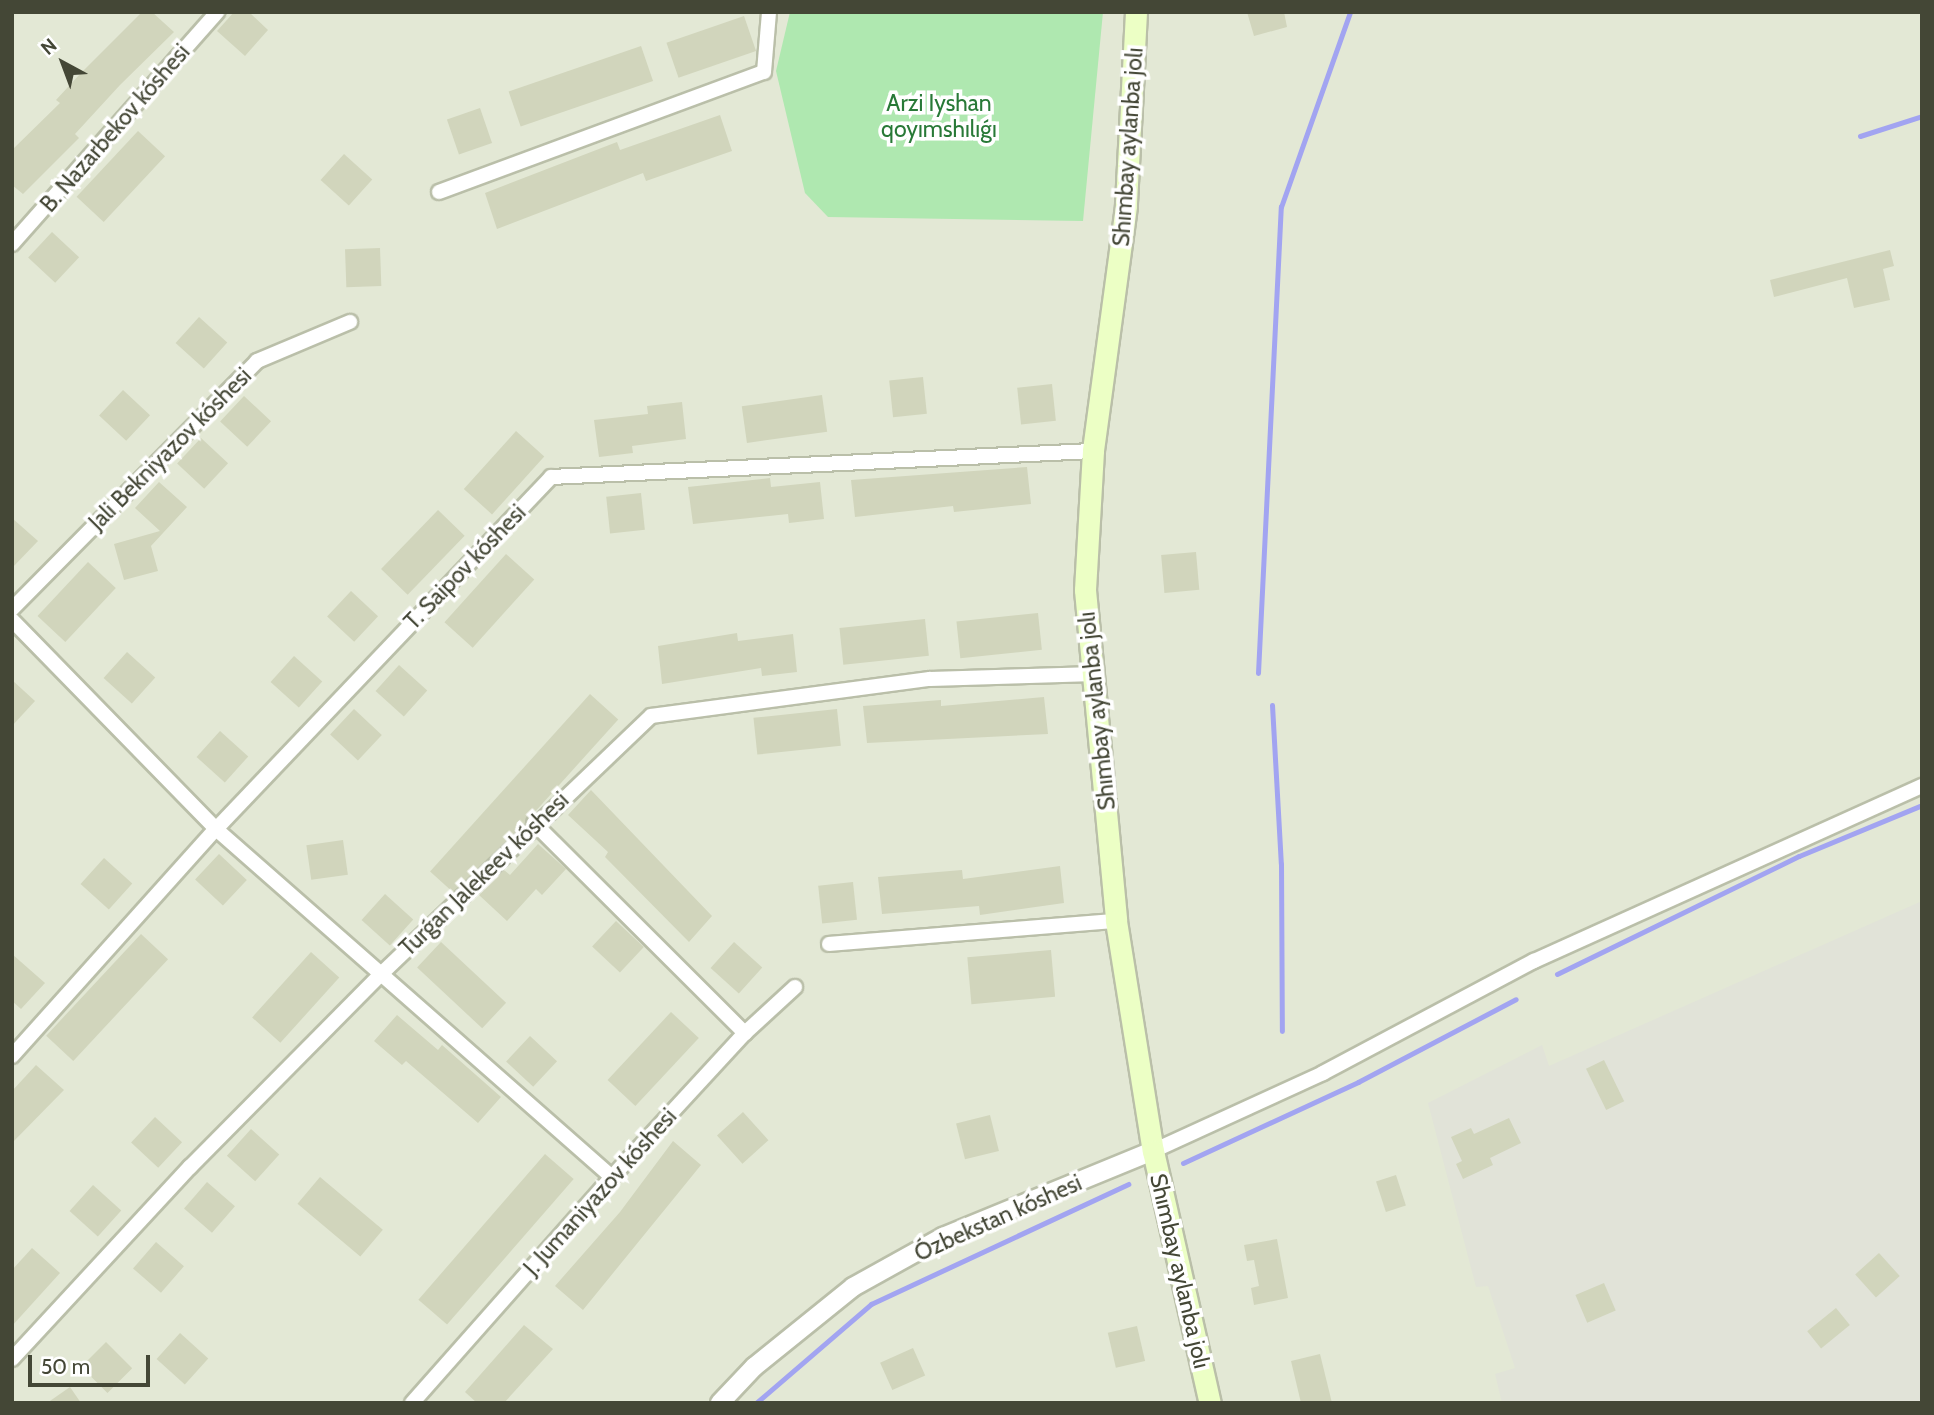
<!DOCTYPE html>
<html>
<head>
<meta charset="utf-8">
<style>
	body { margin:0 }
	#map { position:relative; width:1934px; height:1415px; overflow:hidden; background:#f0f3e7; font-family:Cabin,sans-serif }
	div>[style] { position:absolute }
	.residential>* { inset:0; background:#e3e8d5; transform-origin:0 0 }
	.industrial>* { inset:0; background:#e1e3d8 }
	.green>* { inset:0; background:#afe8b0 }
	.stream>* { height:5px; margin:-2.5px; padding:0 2.5px; transform-origin:2.5px; border-radius:2.5px; background:#a2a4f1 }
	.building>* { inset:0; background:#d1d5bc; transform-origin:0 0 }
	.roads { filter:drop-shadow(2px 0 #babfa9) drop-shadow(-2px 0 #babfa9) drop-shadow(0 2px #babfa9) drop-shadow(0 -2px #babfa9) }
	.minor>* { height:14px; margin:-7px; padding:0 7px; transform-origin:7px; border-radius:7px; background:#fff }
	.tertiary>* { height:18px; margin:-9px; padding:0 9px; transform-origin:9px; border-radius:9px; background:#fff }
	.secondary>* { height:21px; margin:-10.5px; padding:0 10.5px; transform-origin:10.5px; border-radius:10.5px; background:#ecffc5 }
	span { translate:-50% -50%; white-space:nowrap; text-align:center; line-height:1.15; -webkit-text-stroke:7px #fff; paint-order:stroke }
	.park-label { font-size:23px; color:#287937 }
	.street-label { font-size:23px; color:#444736 }
	.frame { position:absolute; inset:0; border:14px solid #444736; pointer-events:none }
	.north { position:absolute; left:28px; top:28px; width:70px; height:70px; -webkit-text-stroke:5px #fff; paint-order:stroke; rotate:319deg; font-size:19px; font-weight:700; line-height:28px; text-align:center; color:#444736 }
	.north::after { content:''; display:block; margin:auto; width:24px; height:32px; background:#444736; clip-path:polygon(50% 0,100% 100%,50% 72%,0 100%) }
	.scale { position:absolute; left:28px; top:1355px; width:122px; height:32px; box-sizing:border-box; border:4px solid #444736; border-top:0; padding-left:9px; font-size:21px; line-height:24px; white-space:nowrap; color:#444736; -webkit-text-stroke:5px #fff; paint-order:stroke }
</style>
</head>
<body>
<div id="map">
	<div class="residential">
		<i style="left:12px;top:12px;width:1910px;height:1391px"></i>
	</div>
	<div class="industrial">
		<i style="clip-path:polygon(1922px 901px,1922px 1403px,1502px 1403px,1495px 1374px,1515px 1368px,1488px 1286px,1476px 1287px,1428px 1103px,1542px 1045px,1549px 1066px)"></i>
	</div>
	<div class="green">
		<i style="clip-path:polygon(790px 12px,1103px 12px,1083px 221px,828px 217px,805px 193px,776px 71px)"></i>
	</div>
	<div class="stream">
		<i style="left:1860px;top:136px;width:65px;rotate:-17.9deg"></i>
		<i style="left:1258px;top:673px;width:467px;rotate:-87.2deg"></i>
		<i style="left:1281px;top:207px;width:207px;rotate:-70.5deg"></i>
		<i style="left:1272px;top:705px;width:159px;rotate:86.8deg"></i>
		<i style="left:1281px;top:864px;width:167px;rotate:89.7deg"></i>
		<i style="left:1557px;top:974px;width:269px;rotate:-26deg"></i>
		<i style="left:1799px;top:856px;width:133px;rotate:-22.5deg"></i>
		<i style="left:1183px;top:1163px;width:193px;rotate:-24.8deg"></i>
		<i style="left:1358px;top:1082px;width:178px;rotate:-27.7deg"></i>
		<i style="left:756px;top:1403px;width:152px;rotate:-40.7deg"></i>
		<i style="left:871px;top:1304px;width:284px;rotate:-25deg"></i>
	</div>
	<div class="building">
		<i style="clip-path:polygon(142px 12px,152px 12px,174px 32px,120px 85px,75px 134px,79px 138px,23px 194px,12px 185px,12px 150px,60px 103px,56px 100px,80px 74px)"></i>
		<i style="clip-path:polygon(234px 12px,249px 12px,268px 30px,245px 56px,217px 31px)"></i>
		<i style="clip-path:polygon(1247px 12px,1284px 12px,1287px 27px,1254px 36px)"></i>
		<i style="left:744px;top:16px;width:37px;height:82px;rotate:71deg"></i>
		<i style="left:641px;top:46px;width:37px;height:140px;rotate:71deg"></i>
		<i style="left:480px;top:108px;width:37px;height:35px;rotate:71deg"></i>
		<i style="clip-path:polygon(720px 115px,732px 151px,646px 181px,643px 173px,497px 229px,485px 193px,617px 142px,620px 150px)"></i>
		<i style="left:138px;top:131px;width:37px;height:90px;rotate:43deg"></i>
		<i style="left:344px;top:154px;width:38px;height:35px;rotate:42deg"></i>
		<i style="left:52px;top:232px;width:37px;height:35px;rotate:43deg"></i>
		<i style="left:380px;top:248px;width:38px;height:35px;rotate:88deg"></i>
		<i style="clip-path:polygon(1890px 250px,1894px 266px,1883px 269px,1890px 300px,1854px 308px,1847px 278px,1774px 297px,1770px 280px)"></i>
		<i style="left:199px;top:317px;width:38px;height:35px;rotate:42deg"></i>
		<i style="left:923px;top:377px;width:37px;height:34px;rotate:84deg"></i>
		<i style="left:1052px;top:384px;width:37px;height:35px;rotate:84deg"></i>
		<i style="left:123px;top:390px;width:37px;height:35px;rotate:43deg"></i>
		<i style="left:822px;top:395px;width:37px;height:81px;rotate:82deg"></i>
		<i style="left:244px;top:396px;width:37px;height:35px;rotate:43deg"></i>
		<i style="clip-path:polygon(682px 402px,686px 439px,632px 446px,633px 453px,599px 457px,594px 420px,648px 414px,647px 406px)"></i>
		<i style="left:516px;top:431px;width:38px;height:78px;rotate:42deg"></i>
		<i style="left:201px;top:438px;width:37px;height:35px;rotate:43deg"></i>
		<i style="clip-path:polygon(1027px 467px,1031px 504px,954px 512px,953px 506px,855px 517px,851px 480px)"></i>
		<i style="clip-path:polygon(770px 478px,771px 487px,820px 482px,824px 519px,789px 523px,788px 514px,693px 524px,688px 487px)"></i>
		<i style="clip-path:polygon(159px 482px,187px 507px,151px 546px,158px 571px,124px 580px,114px 544px,160px 531px,135px 508px)"></i>
		<i style="left:641px;top:493px;width:37px;height:35px;rotate:84deg"></i>
		<i style="left:438px;top:510px;width:37px;height:82px;rotate:44deg"></i>
		<i style="clip-path:polygon(12px 518px,38px 541px,12px 568px)"></i>
		<i style="left:1196px;top:552px;width:38px;height:35px;rotate:85deg"></i>
		<i style="left:506px;top:554px;width:38px;height:92px;rotate:42deg"></i>
		<i style="left:88px;top:562px;width:38px;height:74px;rotate:43deg"></i>
		<i style="left:351px;top:591px;width:37px;height:35px;rotate:43deg"></i>
		<i style="left:1038px;top:613px;width:37px;height:82px;rotate:84deg"></i>
		<i style="left:925px;top:619px;width:37px;height:86px;rotate:84deg"></i>
		<i style="clip-path:polygon(737px 633px,738px 641px,793px 634px,797px 672px,762px 676px,761px 668px,662px 684px,658px 646px)"></i>
		<i style="left:127px;top:652px;width:38px;height:35px;rotate:42deg"></i>
		<i style="left:294px;top:656px;width:38px;height:35px;rotate:42deg"></i>
		<i style="left:399px;top:665px;width:38px;height:35px;rotate:42deg"></i>
		<i style="clip-path:polygon(12px 680px,35px 701px,12px 726px)"></i>
		<i style="left:590px;top:694px;width:38px;height:239px;rotate:42deg"></i>
		<i style="clip-path:polygon(1044px 697px,1048px 734px,867px 743px,863px 706px,941px 700px,941px 706px)"></i>
		<i style="left:354px;top:709px;width:38px;height:35px;rotate:43deg"></i>
		<i style="left:837px;top:709px;width:37px;height:84px;rotate:84deg"></i>
		<i style="left:220px;top:731px;width:38px;height:35px;rotate:42deg"></i>
		<i style="clip-path:polygon(591px 790px,712px 916px,689px 942px,605px 857px,608px 852px,568px 815px)"></i>
		<i style="left:343px;top:840px;width:35px;height:37px;rotate:82deg"></i>
		<i style="clip-path:polygon(538px 844px,566px 869px,542px 895px,536px 889px,507px 921px,479px 895px,504px 870px,510px 875px)"></i>
		<i style="left:219px;top:854px;width:38px;height:35px;rotate:43deg"></i>
		<i style="left:104px;top:858px;width:38px;height:35px;rotate:42deg"></i>
		<i style="clip-path:polygon(1060px 866px,1064px 903px,980px 915px,979px 906px,882px 914px,878px 877px,962px 870px,963px 879px)"></i>
		<i style="left:853px;top:882px;width:38px;height:35px;rotate:84deg"></i>
		<i style="left:385px;top:894px;width:38px;height:35px;rotate:42deg"></i>
		<i style="left:616px;top:921px;width:38px;height:35px;rotate:43deg"></i>
		<i style="left:141px;top:934px;width:37px;height:139px;rotate:43deg"></i>
		<i style="left:441px;top:942px;width:89px;height:35px;rotate:43deg"></i>
		<i style="left:734px;top:942px;width:38px;height:35px;rotate:42deg"></i>
		<i style="left:1051px;top:950px;width:47px;height:84px;rotate:85deg"></i>
		<i style="left:311px;top:952px;width:38px;height:88px;rotate:42deg"></i>
		<i style="clip-path:polygon(12px 954px,45px 983px,21px 1009px,12px 1001px)"></i>
		<i style="left:671px;top:1012px;width:38px;height:93px;rotate:43deg"></i>
		<i style="clip-path:polygon(397px 1015px,438px 1050px,442px 1045px,501px 1097px,478px 1123px,406px 1061px,402px 1065px,374px 1041px)"></i>
		<i style="left:530px;top:1036px;width:37px;height:35px;rotate:43deg"></i>
		<i style="left:1604px;top:1060px;width:46px;height:20px;rotate:64deg"></i>
		<i style="clip-path:polygon(36px 1065px,64px 1090px,12px 1143px,12px 1091px)"></i>
		<i style="left:743px;top:1112px;width:38px;height:35px;rotate:48deg"></i>
		<i style="left:990px;top:1115px;width:37px;height:35px;rotate:76deg"></i>
		<i style="left:155px;top:1117px;width:37px;height:35px;rotate:43deg"></i>
		<i style="clip-path:polygon(1509px 1118px,1521px 1143px,1490px 1158px,1493px 1165px,1463px 1179px,1456px 1164px,1462px 1161px,1451px 1137px,1471px 1128px,1474px 1134px)"></i>
		<i style="left:251px;top:1129px;width:38px;height:36px;rotate:42deg"></i>
		<i style="clip-path:polygon(673px 1141px,701px 1165px,583px 1310px,555px 1286px,620px 1212px)"></i>
		<i style="left:545px;top:1154px;width:38px;height:193px;rotate:41deg"></i>
		<i style="left:1396px;top:1175px;width:32px;height:21px;rotate:72deg"></i>
		<i style="left:320px;top:1177px;width:82px;height:35px;rotate:40deg"></i>
		<i style="left:207px;top:1182px;width:37px;height:35px;rotate:41deg"></i>
		<i style="left:93px;top:1185px;width:38px;height:35px;rotate:42deg"></i>
		<i style="clip-path:polygon(1277px 1239px,1288px 1298px,1254px 1305px,1251px 1288px,1259px 1286px,1254px 1260px,1247px 1261px,1244px 1245px)"></i>
		<i style="left:156px;top:1242px;width:37px;height:35px;rotate:41deg"></i>
		<i style="clip-path:polygon(32px 1248px,60px 1273px,12px 1326px,12px 1270px)"></i>
		<i style="left:1879px;top:1253px;width:31px;height:32px;rotate:48deg"></i>
		<i style="left:1604px;top:1283px;width:30px;height:31px;rotate:67deg"></i>
		<i style="left:1836px;top:1308px;width:22px;height:37px;rotate:51deg"></i>
		<i style="clip-path:polygon(524px 1325px,553px 1349px,504px 1403px,477px 1403px,465px 1392px)"></i>
		<i style="left:1137px;top:1326px;width:36px;height:30px;rotate:77deg"></i>
		<i style="left:180px;top:1333px;width:38px;height:35px;rotate:42deg"></i>
		<i style="left:106px;top:1342px;width:37px;height:35px;rotate:45deg"></i>
		<i style="left:913px;top:1348px;width:30px;height:36px;rotate:66deg"></i>
		<i style="clip-path:polygon(1320px 1354px,1332px 1403px,1301px 1403px,1291px 1361px)"></i>
		<i style="clip-path:polygon(70px 1387px,81px 1403px,47px 1403px)"></i>
	</div>
	<div class="roads">
		<div class="minor">
			<i style="left:439px;top:192px;width:346px;rotate:-20.3deg"></i>
			<i style="left:764px;top:72px;width:60px;rotate:-85.2deg"></i>
			<i style="left:12px;top:244px;width:310px;rotate:-48.5deg"></i>
			<i style="left:12px;top:609px;width:349px;rotate:-45.3deg"></i>
			<i style="left:257px;top:361px;width:101px;rotate:-22.8deg"></i>
			<i style="left:12px;top:620px;width:292px;rotate:45.7deg"></i>
			<i style="left:216px;top:829px;width:527px;rotate:41.31deg"></i>
			<i style="left:534px;top:823px;width:298px;rotate:44.9deg"></i>
			<i style="left:829px;top:944px;width:288px;rotate:-4.6deg"></i>
			<i style="left:12px;top:1056px;width:305px;rotate:-48.1deg"></i>
			<i style="left:216px;top:829px;width:486px;rotate:-46.4deg"></i>
			<i style="left:551px;top:477px;width:543px;rotate:-2.75deg"></i>
			<i style="left:1153px;top:1151px;width:187px;rotate:-24.6deg"></i>
			<i style="left:1323px;top:1073px;width:239px;rotate:-28deg"></i>
			<i style="left:1534px;top:961px;width:426px;rotate:-24.3deg"></i>
			<i style="left:12px;top:1359px;width:262px;rotate:-47.2deg"></i>
			<i style="left:190px;top:1167px;width:269px;rotate:-45.3deg"></i>
			<i style="left:379px;top:976px;width:376px;rotate:-43.7deg"></i>
			<i style="left:651px;top:716px;width:281px;rotate:-7.6deg"></i>
			<i style="left:930px;top:679px;width:165px;rotate:-1.7deg"></i>
			<i style="left:412px;top:1403px;width:302px;rotate:-48.5deg"></i>
			<i style="left:612px;top:1177px;width:196px;rotate:-47.3deg"></i>
			<i style="left:745px;top:1033px;width:68px;rotate:-42.6deg"></i>
		</div>
		<div class="tertiary">
			<i style="left:720px;top:1403px;width:50px;rotate:-46.6deg"></i>
			<i style="left:754px;top:1367px;width:127px;rotate:-38.9deg"></i>
			<i style="left:853px;top:1287px;width:103px;rotate:-29.1deg"></i>
			<i style="left:943px;top:1237px;width:227px;rotate:-22.3deg"></i>
		</div>
		<div class="secondary">
			<i style="left:1136px;top:12px;width:194px;rotate:93deg"></i>
			<i style="left:1126px;top:206px;width:247px;rotate:97.7deg"></i>
			<i style="left:1093px;top:451px;width:139px;rotate:93.3deg"></i>
			<i style="left:1085px;top:590px;width:332px;rotate:84.6deg"></i>
			<i style="left:1116px;top:921px;width:233px;rotate:80.9deg"></i>
			<i style="left:1153px;top:1151px;width:258px;rotate:77.3deg"></i>
		</div>
	</div>
	<div class="park-label">
		<span style="left:939px;top:116px">Arzi Iyshan<br>qoyımshılıǵı</span>
	</div>
	<div class="street-label">
		<span style="left:115px;top:128px;rotate:-49deg">B. Nazarbekov kóshesi</span>
		<span style="left:1128px;top:147px;rotate:-86deg">Shımbay aylanba jolı</span>
		<span style="left:170px;top:449px;rotate:-45deg">Jali Bekniyazov kóshesi</span>
		<span style="left:465px;top:567px;rotate:-46deg">T. Saipov kóshesi</span>
		<span style="left:1097px;top:711px;rotate:-96deg">Shımbay aylanba jolı</span>
		<span style="left:484px;top:874px;rotate:-44deg">Turǵan Jalekeev kóshesi</span>
		<span style="left:600px;top:1192px;rotate:-48deg">J. Jumaniyazov kóshesi</span>
		<span style="left:998px;top:1218px;rotate:-24deg">Ózbekstan kóshesi</span>
		<span style="left:1180px;top:1271px;rotate:77deg">Shımbay aylanba jolı</span>
	</div>
	<div class="frame"></div>
	<div class="north">N</div>
	<div class="scale">50 m</div>
</div>
</body>
</html>
